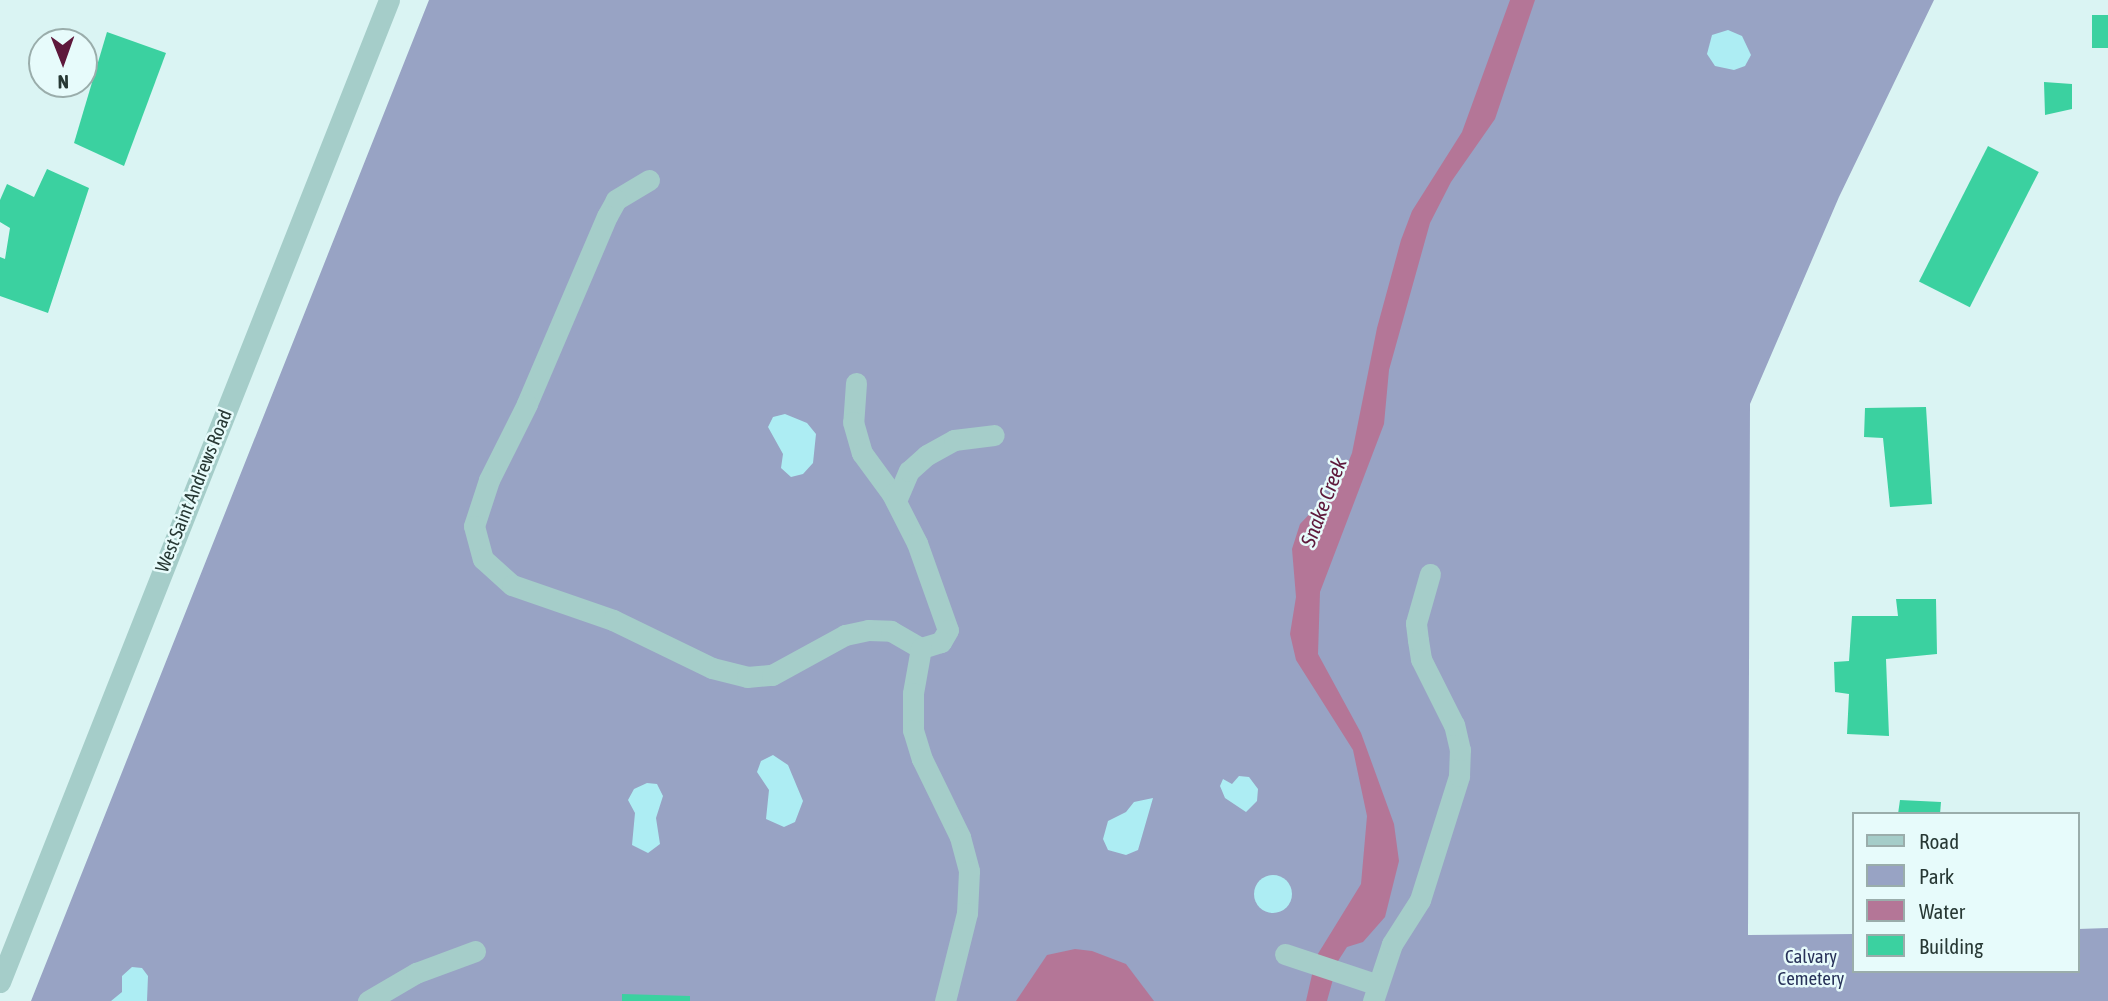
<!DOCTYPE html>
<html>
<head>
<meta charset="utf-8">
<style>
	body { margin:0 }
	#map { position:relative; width:2108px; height:1001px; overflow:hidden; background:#daf4f3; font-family:"Asap Condensed",sans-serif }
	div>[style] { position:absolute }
	.green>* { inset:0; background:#98a3c4 }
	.sand>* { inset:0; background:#adedf3 }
	.round { border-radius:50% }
	.water>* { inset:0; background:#b47697 }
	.building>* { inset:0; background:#3bd1a0; transform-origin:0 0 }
	.minor>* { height:21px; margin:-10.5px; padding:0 10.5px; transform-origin:10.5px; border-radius:10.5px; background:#a5cdc9 }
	span { translate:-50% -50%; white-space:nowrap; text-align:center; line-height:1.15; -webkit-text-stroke:5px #e7fbfb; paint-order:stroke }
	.street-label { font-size:19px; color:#273834 }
	.park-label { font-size:19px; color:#283259 }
	.water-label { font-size:21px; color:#5e183b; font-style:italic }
	.legend { position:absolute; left:1852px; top:812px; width:228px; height:161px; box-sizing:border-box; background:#e7fbfb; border:2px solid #9aadab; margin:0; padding:9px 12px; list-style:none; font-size:21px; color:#273834 }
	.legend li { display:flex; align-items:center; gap:14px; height:35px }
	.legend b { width:35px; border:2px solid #9aadab }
	.north { position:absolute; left:28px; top:28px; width:70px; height:70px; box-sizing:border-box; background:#e7fbfb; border:2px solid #9aadab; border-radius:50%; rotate:179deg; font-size:19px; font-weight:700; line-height:28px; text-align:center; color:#273834 }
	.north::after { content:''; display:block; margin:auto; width:24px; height:32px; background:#5e183b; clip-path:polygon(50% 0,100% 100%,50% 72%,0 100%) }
</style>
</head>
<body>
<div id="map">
	<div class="green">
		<i style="clip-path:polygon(429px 0,1934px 0,1839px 197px,1750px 404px,1748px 935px,1854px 934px,1854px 971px,2078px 971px,2078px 929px,2108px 928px,2108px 1001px,31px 1001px)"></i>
	</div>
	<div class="sand">
		<i style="clip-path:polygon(1728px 30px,1742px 36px,1751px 55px,1745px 66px,1734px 70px,1715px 66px,1707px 54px,1712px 35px)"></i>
		<i style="clip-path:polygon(785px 414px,807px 423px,816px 434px,813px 463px,803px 474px,791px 477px,781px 468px,783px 454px,768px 427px,773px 417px)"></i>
		<i style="clip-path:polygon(773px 755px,788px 765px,803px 801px,795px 822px,784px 827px,766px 819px,769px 790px,757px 772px,761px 761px)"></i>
		<i style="clip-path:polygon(1239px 776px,1249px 777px,1258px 789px,1257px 801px,1246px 812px,1225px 798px,1220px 786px,1223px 779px,1232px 784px)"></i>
		<i style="clip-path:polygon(647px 783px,657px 784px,663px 796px,656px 818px,660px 844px,648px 853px,632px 845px,635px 813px,628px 800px,634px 789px)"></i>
		<i style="clip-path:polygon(1153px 798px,1138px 850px,1126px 855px,1108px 850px,1103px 839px,1108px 821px,1126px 812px,1134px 802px)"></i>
		<i class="round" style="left:1254px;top:875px;width:38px;height:38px"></i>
		<i style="clip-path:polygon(132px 967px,142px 968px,148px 976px,147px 1001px,111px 1001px,122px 992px,122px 976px)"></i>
	</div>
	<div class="water">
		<i style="clip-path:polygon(1510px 0,1535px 0,1495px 119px,1451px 182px,1430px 223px,1389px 370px,1384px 424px,1320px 592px,1318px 654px,1361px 733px,1394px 824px,1399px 861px,1385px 917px,1363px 942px,1347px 947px,1338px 961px,1327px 1001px,1306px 1001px,1316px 957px,1361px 884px,1367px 816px,1353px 750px,1296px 660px,1290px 634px,1296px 597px,1292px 549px,1300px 524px,1340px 482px,1352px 453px,1377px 328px,1401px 240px,1412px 211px,1462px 132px)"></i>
		<i style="clip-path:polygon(1075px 949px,1092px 951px,1126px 964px,1154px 1001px,1016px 1001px,1047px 955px)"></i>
	</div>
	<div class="building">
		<i style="left:2092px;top:15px;width:16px;height:33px"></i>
		<i style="clip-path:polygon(107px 32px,166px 53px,124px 166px,74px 143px)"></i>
		<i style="clip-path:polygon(2044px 82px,2072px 84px,2072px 109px,2045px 115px)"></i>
		<i style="left:1988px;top:146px;width:57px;height:152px;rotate:27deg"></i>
		<i style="clip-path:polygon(47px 169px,89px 188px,48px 313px,0 296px,0 257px,5px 259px,10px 228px,0 222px,0 200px,7px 184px,34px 197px)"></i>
		<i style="clip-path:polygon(1926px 407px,1932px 504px,1890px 507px,1883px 438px,1864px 437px,1865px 408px)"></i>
		<i style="clip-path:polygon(1896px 599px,1936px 599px,1937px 654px,1886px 659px,1889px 736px,1847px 734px,1849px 694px,1835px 692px,1834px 662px,1849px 661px,1852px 616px,1898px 616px)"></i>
		<i style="clip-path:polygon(1900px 800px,1941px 802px,1940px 814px,1898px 814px)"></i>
		<i style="clip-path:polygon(622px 994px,690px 996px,690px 1001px,622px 1001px)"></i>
	</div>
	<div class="minor">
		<i style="left:649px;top:180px;width:39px;rotate:149deg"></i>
		<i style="left:616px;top:200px;width:18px;rotate:119deg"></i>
		<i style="left:607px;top:216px;width:204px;rotate:113.1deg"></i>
		<i style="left:527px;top:404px;width:85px;rotate:116.6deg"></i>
		<i style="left:489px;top:480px;width:48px;rotate:108.1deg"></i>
		<i style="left:474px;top:526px;width:34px;rotate:75deg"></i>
		<i style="left:483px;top:559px;width:39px;rotate:42deg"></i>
		<i style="left:512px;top:585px;width:107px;rotate:19.1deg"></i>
		<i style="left:613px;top:620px;width:110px;rotate:25.9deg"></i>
		<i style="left:712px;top:668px;width:36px;rotate:14deg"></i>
		<i style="left:747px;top:677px;width:25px;rotate:-5deg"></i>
		<i style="left:772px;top:675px;width:83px;rotate:-28.7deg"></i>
		<i style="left:845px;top:635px;width:24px;rotate:-12deg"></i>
		<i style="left:868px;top:630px;width:23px;rotate:2deg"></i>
		<i style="left:891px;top:631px;width:34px;rotate:30deg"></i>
		<i style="left:856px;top:383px;width:39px;rotate:94deg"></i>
		<i style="left:853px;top:422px;width:32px;rotate:74deg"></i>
		<i style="left:862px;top:453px;width:51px;rotate:53.8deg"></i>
		<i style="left:892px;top:494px;width:55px;rotate:63deg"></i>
		<i style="left:917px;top:543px;width:92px;rotate:70.4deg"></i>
		<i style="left:948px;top:630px;width:14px;rotate:120deg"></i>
		<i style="left:941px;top:642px;width:21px;rotate:163deg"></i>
		<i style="left:921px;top:648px;width:46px;rotate:100.1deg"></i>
		<i style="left:913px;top:693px;width:37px;rotate:90deg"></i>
		<i style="left:913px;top:730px;width:30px;rotate:73deg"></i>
		<i style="left:922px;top:759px;width:87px;rotate:64deg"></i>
		<i style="left:960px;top:837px;width:35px;rotate:75deg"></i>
		<i style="left:969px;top:871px;width:42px;rotate:92.7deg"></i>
		<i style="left:967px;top:913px;width:91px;rotate:104deg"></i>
		<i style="left:896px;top:501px;width:33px;rotate:-67deg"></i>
		<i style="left:909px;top:471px;width:24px;rotate:-42deg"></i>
		<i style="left:927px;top:455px;width:31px;rotate:-29deg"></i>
		<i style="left:954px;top:440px;width:40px;rotate:-7.1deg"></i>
		<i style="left:1285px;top:954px;width:95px;rotate:18.4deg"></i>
		<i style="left:0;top:982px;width:1056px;rotate:-68.39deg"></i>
		<i style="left:368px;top:1001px;width:56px;rotate:-30.3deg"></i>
		<i style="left:416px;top:973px;width:63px;rotate:-20.4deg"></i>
		<i style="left:1373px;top:1001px;width:60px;rotate:-71.6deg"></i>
		<i style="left:1392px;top:944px;width:52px;rotate:-57.5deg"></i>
		<i style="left:1420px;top:900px;width:130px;rotate:-72.5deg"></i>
		<i style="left:1459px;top:776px;width:26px;rotate:-88deg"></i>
		<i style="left:1460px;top:750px;width:26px;rotate:-103deg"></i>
		<i style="left:1454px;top:725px;width:74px;rotate:-116.6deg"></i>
		<i style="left:1421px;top:659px;width:19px;rotate:-99deg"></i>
		<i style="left:1418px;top:640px;width:17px;rotate:-97deg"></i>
		<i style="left:1416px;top:623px;width:51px;rotate:-74.1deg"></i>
	</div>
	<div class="street-label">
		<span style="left:194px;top:491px;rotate:-68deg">West Saint Andrews Road</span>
	</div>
	<div class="park-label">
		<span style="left:1811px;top:968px">Calvary<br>Cemetery</span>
	</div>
	<div class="water-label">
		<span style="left:1323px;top:502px;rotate:-69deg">Snake Creek</span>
	</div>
	<ul class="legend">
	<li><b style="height:9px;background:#a5cdc9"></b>Road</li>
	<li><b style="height:19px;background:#98a3c4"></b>Park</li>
	<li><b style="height:19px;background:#b47697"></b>Water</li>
	<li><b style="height:19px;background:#3bd1a0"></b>Building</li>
	</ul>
	<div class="north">N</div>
</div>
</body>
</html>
